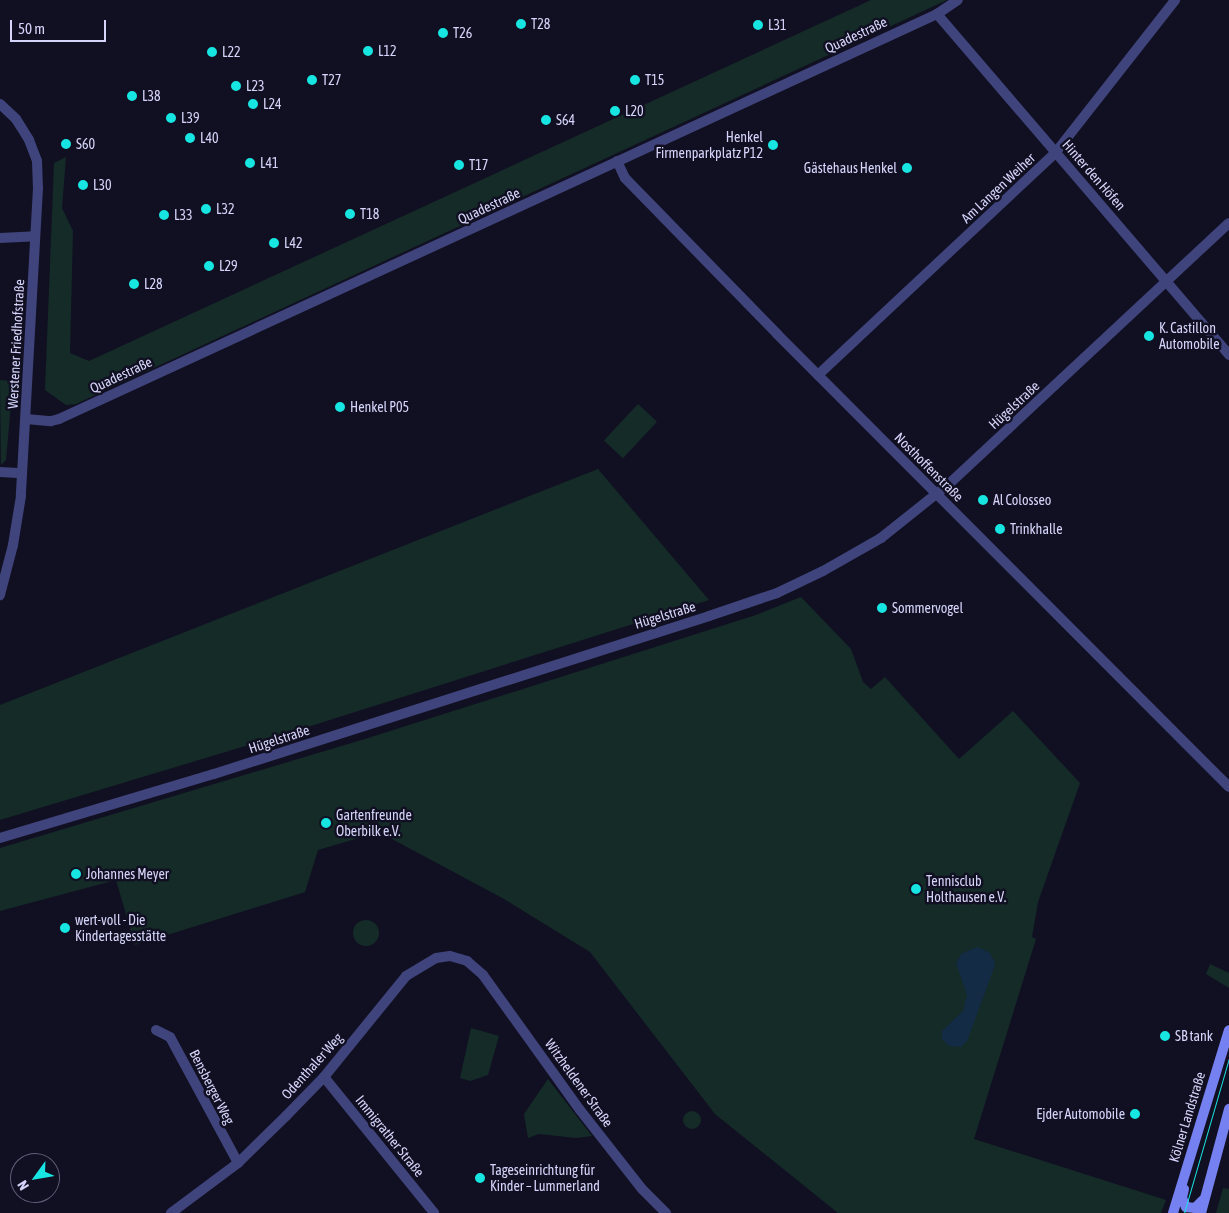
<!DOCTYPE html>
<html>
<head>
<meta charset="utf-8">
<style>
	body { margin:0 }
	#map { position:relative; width:1229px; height:1213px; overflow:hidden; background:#111022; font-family:"Asap Condensed",sans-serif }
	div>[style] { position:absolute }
	.green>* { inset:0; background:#142b28; transform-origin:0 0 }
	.round { border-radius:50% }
	.water>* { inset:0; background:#132b44 }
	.minor>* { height:10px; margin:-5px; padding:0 5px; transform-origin:5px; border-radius:5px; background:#40447c }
	.tertiary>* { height:10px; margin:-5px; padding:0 5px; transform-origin:5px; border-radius:5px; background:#40447c }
	.secondary>* { height:10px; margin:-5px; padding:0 5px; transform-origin:5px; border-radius:5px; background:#7681f1 }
	.tram>* { height:1px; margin:-0.5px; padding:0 0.5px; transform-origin:0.5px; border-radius:0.5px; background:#17e5e2 }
	.dots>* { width:14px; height:14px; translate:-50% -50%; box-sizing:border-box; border:2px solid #111022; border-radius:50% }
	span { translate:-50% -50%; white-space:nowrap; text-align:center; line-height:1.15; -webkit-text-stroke:5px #111022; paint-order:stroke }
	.poi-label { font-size:14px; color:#d5d5fb }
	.left { translate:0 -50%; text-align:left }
	.right { translate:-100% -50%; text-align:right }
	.street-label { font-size:14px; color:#d5d5fb }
	.north { position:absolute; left:10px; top:1153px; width:50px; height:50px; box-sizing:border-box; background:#111022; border:1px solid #5f5f79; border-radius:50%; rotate:238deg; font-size:14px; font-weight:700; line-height:20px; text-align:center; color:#d5d5fb }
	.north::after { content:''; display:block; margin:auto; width:18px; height:22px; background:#17e5e2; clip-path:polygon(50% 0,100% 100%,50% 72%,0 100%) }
	.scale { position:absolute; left:10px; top:20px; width:96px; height:22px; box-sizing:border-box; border:2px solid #d5d5fb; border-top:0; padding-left:6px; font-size:15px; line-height:18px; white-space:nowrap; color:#d5d5fb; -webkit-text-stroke:4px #111022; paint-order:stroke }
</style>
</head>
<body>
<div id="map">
	<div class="green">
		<i style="clip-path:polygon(871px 0,947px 0,76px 404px,66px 405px,45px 390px,54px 163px,66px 157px,62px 208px,73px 231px,70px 353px,89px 361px)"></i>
		<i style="clip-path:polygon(0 380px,13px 381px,6px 460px,1px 465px)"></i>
		<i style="left:638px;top:404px;width:26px;height:50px;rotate:43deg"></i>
		<i style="clip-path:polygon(598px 469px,709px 600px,295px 731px,0 820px,0 705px)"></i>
		<i style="clip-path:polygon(801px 597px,851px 649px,863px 682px,871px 689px,885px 677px,959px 759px,1013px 711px,1080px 783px,1038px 902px,1032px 937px,1036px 939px,974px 1139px,1166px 1200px,1161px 1213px,838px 1213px,715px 1114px,590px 952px,504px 899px,379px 832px,318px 850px,305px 892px,135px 945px,116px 880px,0 911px,0 848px,365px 739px,756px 615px)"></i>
		<i class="round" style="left:353px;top:920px;width:26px;height:26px"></i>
		<i style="clip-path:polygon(1210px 964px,1229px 973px,1229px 988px,1206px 974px)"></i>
		<i style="clip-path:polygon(471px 1028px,499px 1036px,488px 1075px,470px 1081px,460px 1078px)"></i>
		<i style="clip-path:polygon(548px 1079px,592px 1136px,576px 1138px,539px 1134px,528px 1138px,524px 1114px)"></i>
		<i class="round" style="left:683px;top:1111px;width:18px;height:18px"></i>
		<i style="clip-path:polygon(1223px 1188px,1229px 1189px,1229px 1213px,1216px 1213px)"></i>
	</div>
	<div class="water">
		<i style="clip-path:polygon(977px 947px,989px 952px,995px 962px,994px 968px,967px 1041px,961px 1047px,949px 1046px,942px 1039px,942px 1031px,963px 1011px,967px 995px,956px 963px,961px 954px)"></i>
	</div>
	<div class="minor">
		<i style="left:937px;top:14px;width:449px;rotate:49.4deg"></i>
		<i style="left:617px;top:161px;width:19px;rotate:65deg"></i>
		<i style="left:625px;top:178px;width:218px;rotate:45.7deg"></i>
		<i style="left:777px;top:334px;width:640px;rotate:45.06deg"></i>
		<i style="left:0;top:238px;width:35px;rotate:-3deg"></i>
		<i style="left:818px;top:375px;width:326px;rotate:-43.1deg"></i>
		<i style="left:1056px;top:152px;width:193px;rotate:-51.9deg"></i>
		<i style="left:26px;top:419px;width:25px;rotate:5deg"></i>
		<i style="left:51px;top:421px;width:8px;rotate:-14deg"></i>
		<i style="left:59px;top:419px;width:967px;rotate:-24.76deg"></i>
		<i style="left:937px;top:14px;width:25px;rotate:-34deg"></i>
		<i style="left:0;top:472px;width:22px;rotate:3deg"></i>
		<i style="left:156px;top:1030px;width:16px;rotate:27deg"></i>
		<i style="left:170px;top:1037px;width:143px;rotate:61.6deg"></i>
		<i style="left:324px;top:1077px;width:175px;rotate:51deg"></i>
		<i style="left:171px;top:1213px;width:84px;rotate:-36.7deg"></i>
		<i style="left:238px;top:1163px;width:67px;rotate:-44.4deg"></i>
		<i style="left:286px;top:1116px;width:54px;rotate:-45.7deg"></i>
		<i style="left:324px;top:1077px;width:130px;rotate:-50.9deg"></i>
		<i style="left:406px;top:976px;width:35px;rotate:-31deg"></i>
		<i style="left:436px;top:958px;width:14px;rotate:-8deg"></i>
		<i style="left:450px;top:956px;width:18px;rotate:16deg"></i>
		<i style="left:467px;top:961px;width:21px;rotate:41deg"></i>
		<i style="left:483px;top:975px;width:166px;rotate:54.3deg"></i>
		<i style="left:580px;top:1110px;width:100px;rotate:51.9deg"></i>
		<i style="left:642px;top:1189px;width:34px;rotate:45deg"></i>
	</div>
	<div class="tertiary">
		<i style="left:0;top:104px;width:22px;rotate:43deg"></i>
		<i style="left:16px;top:119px;width:25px;rotate:58deg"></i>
		<i style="left:29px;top:140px;width:22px;rotate:69deg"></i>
		<i style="left:37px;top:161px;width:27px;rotate:88deg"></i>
		<i style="left:38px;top:188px;width:308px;rotate:93.2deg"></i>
		<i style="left:21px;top:496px;width:50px;rotate:99.3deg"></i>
		<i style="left:13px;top:545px;width:52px;rotate:104.6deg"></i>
		<i style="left:0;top:838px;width:223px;rotate:-16.7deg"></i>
		<i style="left:214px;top:774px;width:520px;rotate:-17.7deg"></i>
		<i style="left:709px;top:616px;width:72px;rotate:-18.7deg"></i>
		<i style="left:777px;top:593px;width:51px;rotate:-25.6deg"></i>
		<i style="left:823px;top:571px;width:67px;rotate:-29.6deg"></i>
		<i style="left:881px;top:538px;width:88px;rotate:-38.6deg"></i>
		<i style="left:950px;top:483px;width:381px;rotate:-43deg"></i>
	</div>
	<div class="secondary">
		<i style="left:1184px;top:1189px;width:9px;rotate:103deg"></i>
		<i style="left:1182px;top:1198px;width:10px;rotate:66deg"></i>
		<i style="left:1186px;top:1207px;width:9px;rotate:6deg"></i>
		<i style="left:1195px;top:1208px;width:11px;rotate:-45deg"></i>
		<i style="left:1173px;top:1213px;width:191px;rotate:-73deg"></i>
		<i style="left:1201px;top:1213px;width:108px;rotate:-74.9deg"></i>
	</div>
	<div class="tram">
		<i style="left:1184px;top:1213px;width:161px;rotate:-73.8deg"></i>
	</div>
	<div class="dots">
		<i style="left:521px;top:24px;background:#17e5e2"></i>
		<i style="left:758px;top:25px;background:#17e5e2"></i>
		<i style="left:443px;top:33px;background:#17e5e2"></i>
		<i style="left:368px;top:51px;background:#17e5e2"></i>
		<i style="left:212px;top:52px;background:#17e5e2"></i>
		<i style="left:312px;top:80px;background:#17e5e2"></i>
		<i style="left:635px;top:80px;background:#17e5e2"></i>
		<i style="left:236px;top:86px;background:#17e5e2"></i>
		<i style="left:132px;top:96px;background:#17e5e2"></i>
		<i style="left:253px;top:104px;background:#17e5e2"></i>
		<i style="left:615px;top:111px;background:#17e5e2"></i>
		<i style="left:171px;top:118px;background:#17e5e2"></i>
		<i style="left:546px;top:120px;background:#17e5e2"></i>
		<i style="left:190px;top:138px;background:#17e5e2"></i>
		<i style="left:66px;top:144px;background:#17e5e2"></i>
		<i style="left:773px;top:145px;background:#17e5e2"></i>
		<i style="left:250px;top:163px;background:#17e5e2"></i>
		<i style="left:459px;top:165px;background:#17e5e2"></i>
		<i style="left:907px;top:168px;background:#17e5e2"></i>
		<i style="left:83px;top:185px;background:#17e5e2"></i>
		<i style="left:206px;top:209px;background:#17e5e2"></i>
		<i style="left:350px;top:214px;background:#17e5e2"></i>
		<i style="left:164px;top:215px;background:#17e5e2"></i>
		<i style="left:274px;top:243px;background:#17e5e2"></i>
		<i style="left:209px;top:266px;background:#17e5e2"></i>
		<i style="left:134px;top:284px;background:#17e5e2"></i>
		<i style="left:1149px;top:336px;background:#17e5e2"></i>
		<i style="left:340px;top:407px;background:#17e5e2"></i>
		<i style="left:983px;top:500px;background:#17e5e2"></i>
		<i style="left:1000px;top:529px;background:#17e5e2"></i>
		<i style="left:882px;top:608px;background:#17e5e2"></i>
		<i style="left:326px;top:823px;background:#17e5e2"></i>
		<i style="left:76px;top:874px;background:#17e5e2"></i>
		<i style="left:916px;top:889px;background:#17e5e2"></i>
		<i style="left:65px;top:928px;background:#17e5e2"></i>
		<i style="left:1165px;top:1036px;background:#17e5e2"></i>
		<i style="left:1135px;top:1114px;background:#17e5e2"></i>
		<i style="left:480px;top:1178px;background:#17e5e2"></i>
	</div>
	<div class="poi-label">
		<span class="left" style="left:531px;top:24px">T28</span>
		<span class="left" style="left:768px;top:25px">L31</span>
		<span class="left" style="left:453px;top:33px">T26</span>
		<span class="left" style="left:378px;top:51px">L12</span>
		<span class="left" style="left:222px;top:52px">L22</span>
		<span class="left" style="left:322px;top:80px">T27</span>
		<span class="left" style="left:645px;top:80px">T15</span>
		<span class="left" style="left:246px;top:86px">L23</span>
		<span class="left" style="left:142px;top:96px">L38</span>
		<span class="left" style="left:263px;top:104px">L24</span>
		<span class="left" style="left:625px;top:111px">L20</span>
		<span class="left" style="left:181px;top:118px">L39</span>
		<span class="left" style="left:556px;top:120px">S64</span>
		<span class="right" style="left:763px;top:145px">Henkel<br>Firmenparkplatz P12</span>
		<span class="left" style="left:200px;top:138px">L40</span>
		<span class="left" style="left:76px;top:144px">S60</span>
		<span class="left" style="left:260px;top:163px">L41</span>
		<span class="left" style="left:469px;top:165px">T17</span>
		<span class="right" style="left:897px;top:168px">Gästehaus Henkel</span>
		<span class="left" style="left:93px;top:185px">L30</span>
		<span class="left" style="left:216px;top:209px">L32</span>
		<span class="left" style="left:360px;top:214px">T18</span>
		<span class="left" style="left:174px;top:215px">L33</span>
		<span class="left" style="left:284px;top:243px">L42</span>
		<span class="left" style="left:219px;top:266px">L29</span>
		<span class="left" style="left:144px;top:284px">L28</span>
		<span class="left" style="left:1159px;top:336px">K. Castillon<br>Automobile</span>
		<span class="left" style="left:350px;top:407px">Henkel P05</span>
		<span class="left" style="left:993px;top:500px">Al Colosseo</span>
		<span class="left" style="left:1010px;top:529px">Trinkhalle</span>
		<span class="left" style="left:892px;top:608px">Sommervogel</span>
		<span class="left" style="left:336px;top:823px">Gartenfreunde<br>Oberbilk e.V.</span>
		<span class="left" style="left:86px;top:874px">Johannes Meyer</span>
		<span class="left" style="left:926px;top:889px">Tennisclub<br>Holthausen e.V.</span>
		<span class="left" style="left:75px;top:928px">wert-voll - Die<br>Kindertagesstätte</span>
		<span class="left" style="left:1175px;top:1036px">SB tank</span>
		<span class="right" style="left:1125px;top:1114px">Ejder Automobile</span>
		<span class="left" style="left:490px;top:1178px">Tageseinrichtung für<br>Kinder – Lummerland</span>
	</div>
	<div class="street-label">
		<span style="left:856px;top:35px;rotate:-25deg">Quadestraße</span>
		<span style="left:1094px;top:175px;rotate:49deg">Hinter den Höfen</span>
		<span style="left:998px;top:188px;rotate:-43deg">Am Langen Weiher</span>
		<span style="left:489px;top:206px;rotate:-25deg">Quadestraße</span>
		<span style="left:16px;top:344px;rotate:-87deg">Werstener Friedhofstraße</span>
		<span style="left:121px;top:375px;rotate:-25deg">Quadestraße</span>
		<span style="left:1014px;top:405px;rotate:-43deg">Hügelstraße</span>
		<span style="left:929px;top:467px;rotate:45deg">Nosthoffenstraße</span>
		<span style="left:665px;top:615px;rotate:-17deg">Hügelstraße</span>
		<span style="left:279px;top:739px;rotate:-18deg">Hügelstraße</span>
		<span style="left:312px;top:1066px;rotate:-48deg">Odenthaler Weg</span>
		<span style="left:579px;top:1083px;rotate:54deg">Witzheldener Straße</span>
		<span style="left:212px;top:1087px;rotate:63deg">Bensberger Weg</span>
		<span style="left:1187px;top:1117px;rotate:-73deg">Kölner Landstraße</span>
		<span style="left:390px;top:1136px;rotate:51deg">Immigrather Straße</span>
	</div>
	<div class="north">N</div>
	<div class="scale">50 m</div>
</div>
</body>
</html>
